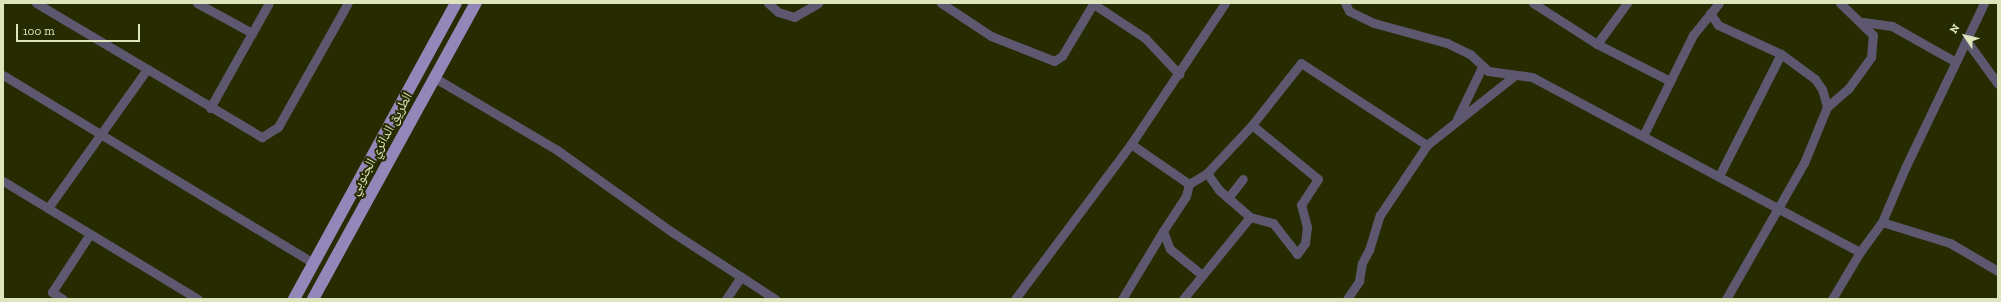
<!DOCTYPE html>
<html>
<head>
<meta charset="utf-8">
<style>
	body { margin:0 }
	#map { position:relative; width:2001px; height:302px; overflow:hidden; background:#262b00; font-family:"Zilla Slab","Noto Naskh Arabic",serif }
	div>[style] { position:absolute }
	.street>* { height:9px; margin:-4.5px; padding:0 4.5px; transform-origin:4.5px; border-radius:4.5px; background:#5d5770 }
	.primary>* { height:12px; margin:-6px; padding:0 6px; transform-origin:6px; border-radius:6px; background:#9386b9 }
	span { translate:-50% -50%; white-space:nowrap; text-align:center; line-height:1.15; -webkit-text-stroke:4px #262b00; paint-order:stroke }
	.street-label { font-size:14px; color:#dee5bc }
	.frame { position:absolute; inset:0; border:4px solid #dee5bc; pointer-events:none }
	.north { position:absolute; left:1945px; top:16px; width:40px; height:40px; -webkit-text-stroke:3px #262b00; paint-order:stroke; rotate:305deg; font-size:11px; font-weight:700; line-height:16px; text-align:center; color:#dee5bc }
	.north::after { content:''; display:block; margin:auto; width:14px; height:18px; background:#dee5bc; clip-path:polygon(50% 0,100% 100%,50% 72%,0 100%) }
	.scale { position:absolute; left:16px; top:24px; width:124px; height:18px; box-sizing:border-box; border:2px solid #dee5bc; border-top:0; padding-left:5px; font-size:12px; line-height:14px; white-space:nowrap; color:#dee5bc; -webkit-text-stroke:3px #262b00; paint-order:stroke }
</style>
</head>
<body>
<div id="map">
	<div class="street">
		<i style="left:36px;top:3px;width:263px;rotate:30.7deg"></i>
		<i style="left:262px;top:137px;width:19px;rotate:-32deg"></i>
		<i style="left:278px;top:127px;width:142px;rotate:-60.6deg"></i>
		<i style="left:197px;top:3px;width:63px;rotate:28.6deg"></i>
		<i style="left:768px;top:3px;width:13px;rotate:42deg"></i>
		<i style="left:778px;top:12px;width:17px;rotate:17deg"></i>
		<i style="left:794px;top:17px;width:28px;rotate:-30deg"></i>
		<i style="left:941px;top:3px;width:60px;rotate:33.4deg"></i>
		<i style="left:991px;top:36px;width:68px;rotate:21.6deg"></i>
		<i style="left:1054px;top:61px;width:9px;rotate:-32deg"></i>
		<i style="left:1062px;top:56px;width:61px;rotate:-59.2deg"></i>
		<i style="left:1092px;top:3px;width:64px;rotate:33.4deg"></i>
		<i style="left:1145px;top:38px;width:50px;rotate:46.6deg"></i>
		<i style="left:1345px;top:3px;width:9px;rotate:63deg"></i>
		<i style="left:1349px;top:11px;width:28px;rotate:26deg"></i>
		<i style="left:1374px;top:23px;width:76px;rotate:15.3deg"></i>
		<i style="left:1447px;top:43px;width:25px;rotate:26deg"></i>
		<i style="left:1470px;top:54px;width:25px;rotate:43deg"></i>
		<i style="left:1488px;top:71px;width:44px;rotate:7.8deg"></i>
		<i style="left:1532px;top:77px;width:372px;rotate:28.1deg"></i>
		<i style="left:1533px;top:3px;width:76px;rotate:32.6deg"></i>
		<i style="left:1597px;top:44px;width:82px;rotate:26.9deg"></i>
		<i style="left:1710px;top:13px;width:14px;rotate:56deg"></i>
		<i style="left:1718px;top:25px;width:69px;rotate:24.7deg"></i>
		<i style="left:1781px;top:54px;width:42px;rotate:36.3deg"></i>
		<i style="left:1815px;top:79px;width:12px;rotate:55deg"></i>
		<i style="left:1822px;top:89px;width:19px;rotate:74deg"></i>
		<i style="left:1863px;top:22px;width:29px;rotate:8deg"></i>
		<i style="left:1892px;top:26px;width:73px;rotate:29.4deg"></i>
		<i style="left:1966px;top:40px;width:54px;rotate:54deg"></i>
		<i style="left:1597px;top:44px;width:51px;rotate:-53.8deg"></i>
		<i style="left:3px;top:75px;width:363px;rotate:31.2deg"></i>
		<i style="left:435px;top:78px;width:142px;rotate:30.5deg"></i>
		<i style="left:557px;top:150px;width:141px;rotate:35.5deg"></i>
		<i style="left:672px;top:232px;width:123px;rotate:33deg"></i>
		<i style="left:210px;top:108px;width:120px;rotate:-60.7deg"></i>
		<i style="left:1457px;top:119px;width:58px;rotate:-64.3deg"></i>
		<i style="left:1643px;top:136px;width:113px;rotate:-63.7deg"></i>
		<i style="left:1693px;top:35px;width:41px;rotate:-50.9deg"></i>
		<i style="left:1131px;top:144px;width:70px;rotate:34.6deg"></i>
		<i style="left:1189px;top:184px;width:21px;rotate:-31deg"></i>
		<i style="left:1207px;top:173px;width:66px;rotate:-46.8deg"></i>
		<i style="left:1252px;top:125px;width:79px;rotate:-51.7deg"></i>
		<i style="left:1301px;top:63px;width:150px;rotate:33.1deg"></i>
		<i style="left:1207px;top:173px;width:21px;rotate:55deg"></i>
		<i style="left:1219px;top:190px;width:41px;rotate:41.1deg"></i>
		<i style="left:1250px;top:217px;width:24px;rotate:15deg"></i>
		<i style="left:1273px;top:223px;width:39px;rotate:52deg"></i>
		<i style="left:1297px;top:254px;width:14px;rotate:-54deg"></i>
		<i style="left:1305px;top:243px;width:16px;rotate:-83deg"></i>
		<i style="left:1307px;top:227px;width:23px;rotate:-105deg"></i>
		<i style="left:1301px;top:205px;width:31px;rotate:-57deg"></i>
		<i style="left:1318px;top:179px;width:85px;rotate:-140.7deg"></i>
		<i style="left:1719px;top:176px;width:137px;rotate:-63.1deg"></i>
		<i style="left:3px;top:181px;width:228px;rotate:31.2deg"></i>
		<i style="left:1189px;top:184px;width:12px;rotate:104deg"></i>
		<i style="left:1186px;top:196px;width:42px;rotate:123.3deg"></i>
		<i style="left:1163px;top:231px;width:19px;rotate:69deg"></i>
		<i style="left:1170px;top:249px;width:41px;rotate:39.1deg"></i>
		<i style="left:1228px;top:198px;width:24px;rotate:-52deg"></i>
		<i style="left:48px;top:208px;width:171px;rotate:-54.5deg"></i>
		<i style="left:1882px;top:222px;width:59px;rotate:-66.9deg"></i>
		<i style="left:1905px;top:168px;width:183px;rotate:-64.4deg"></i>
		<i style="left:63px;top:299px;width:13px;rotate:-148deg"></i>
		<i style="left:52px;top:292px;width:69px;rotate:-56.8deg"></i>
		<i style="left:726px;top:299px;width:27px;rotate:-56deg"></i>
		<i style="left:1015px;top:299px;width:194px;rotate:-53.2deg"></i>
		<i style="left:1131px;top:144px;width:169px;rotate:-56.3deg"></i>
		<i style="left:1122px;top:299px;width:79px;rotate:-58.9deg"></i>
		<i style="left:1183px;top:299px;width:106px;rotate:-50.7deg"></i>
		<i style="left:1347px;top:299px;width:22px;rotate:-56deg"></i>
		<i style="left:1359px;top:281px;width:18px;rotate:-81deg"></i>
		<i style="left:1362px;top:263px;width:15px;rotate:-62deg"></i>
		<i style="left:1369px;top:250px;width:37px;rotate:-73deg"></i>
		<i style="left:1380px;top:215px;width:84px;rotate:-56.1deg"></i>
		<i style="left:1427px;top:145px;width:111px;rotate:-38.4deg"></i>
		<i style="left:1726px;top:299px;width:157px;rotate:-60.2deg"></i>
		<i style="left:1804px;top:163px;width:61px;rotate:-67.7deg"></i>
		<i style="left:1827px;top:107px;width:28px;rotate:-41deg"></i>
		<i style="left:1848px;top:89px;width:39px;rotate:-54deg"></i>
		<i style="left:1871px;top:57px;width:22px;rotate:-85deg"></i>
		<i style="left:1873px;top:35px;width:46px;rotate:-135.9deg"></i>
		<i style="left:1832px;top:299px;width:55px;rotate:-59.2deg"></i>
		<i style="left:1860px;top:252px;width:37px;rotate:-54deg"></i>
		<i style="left:1882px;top:222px;width:71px;rotate:17.2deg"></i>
		<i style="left:1950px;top:243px;width:56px;rotate:30.3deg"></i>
	</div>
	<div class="primary">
		<i style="left:294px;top:299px;width:337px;rotate:-61.3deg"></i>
		<i style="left:313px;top:299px;width:338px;rotate:-61.2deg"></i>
	</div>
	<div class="street-label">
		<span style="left:381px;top:144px;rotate:-61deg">الطريق الدائري الجنوبي</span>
	</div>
	<div class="frame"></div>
	<div class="north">N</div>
	<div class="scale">100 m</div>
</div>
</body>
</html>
